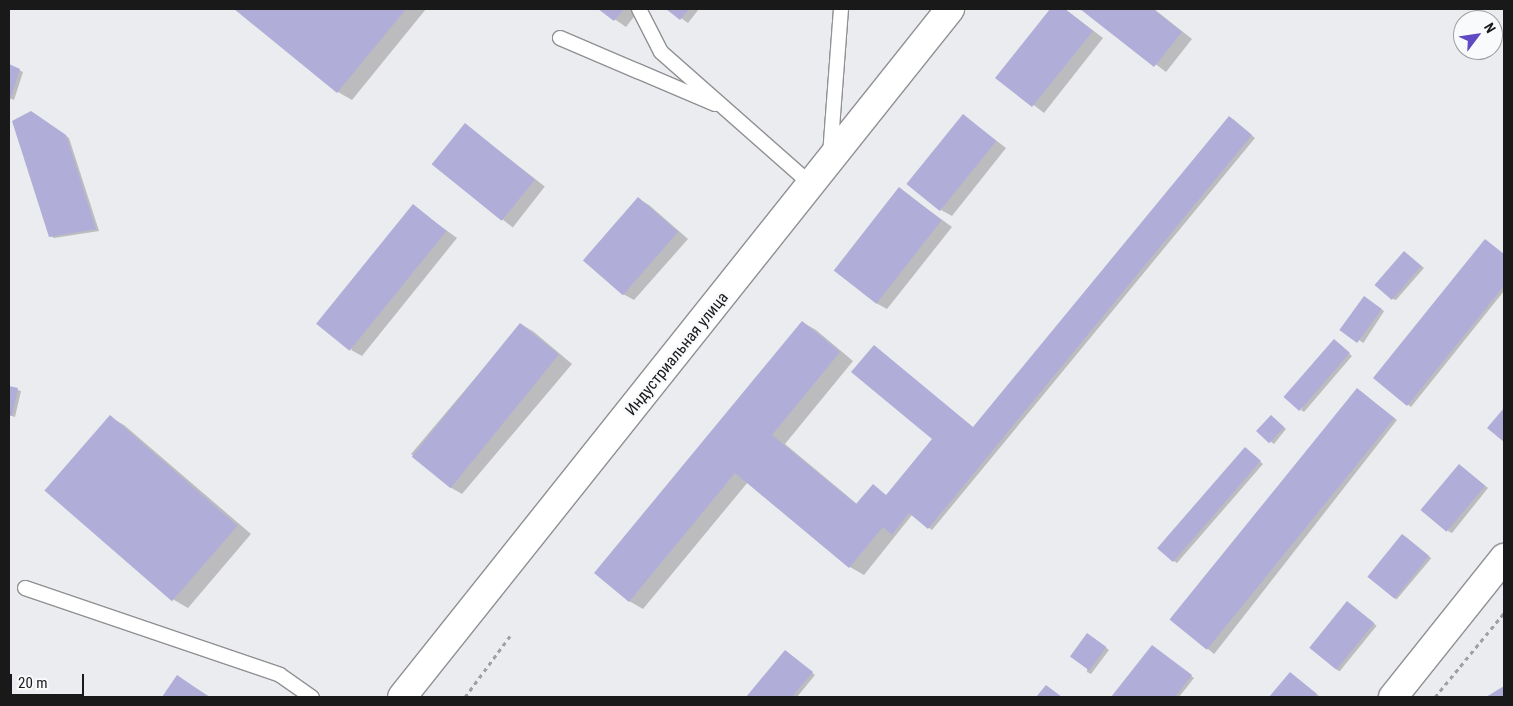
<!DOCTYPE html>
<html>
<head>
<meta charset="utf-8">
<style>
	body { margin:0 }
	#map { position:relative; width:1513px; height:706px; overflow:hidden; background:#ebecef; font-family:"Roboto Condensed",sans-serif }
	div>[style] { position:absolute }
	.shadow>* { inset:0; background:#0003; transform-origin:0 0 }
	.building>* { inset:0; background:#b1add9; transform-origin:0 0 }
	.path>* { height:3px; margin-top:-1.5px; transform-origin:0; background:repeating-linear-gradient(90deg,#9fa0a2 0 4px,transparent 0 8px) }
	.roads { filter:drop-shadow(1px 0 #909193) drop-shadow(-1px 0 #909193) drop-shadow(0 1px #909193) drop-shadow(0 -1px #909193) }
	.lane>* { height:14px; margin:-7px; padding:0 7px; transform-origin:7px; border-radius:7px; background:#fff }
	.secondary>* { height:28px; margin:-14px; padding:0 14px; transform-origin:14px; border-radius:14px; background:#fff }
	span { translate:-50% -50%; white-space:nowrap; text-align:center; line-height:1.15; -webkit-text-stroke:4.5px #f8fafc; paint-order:stroke }
	.street-label { font-size:16px; color:#19191a }
	.frame { position:absolute; inset:0; border:10px solid #19191a; pointer-events:none }
	.north { position:absolute; left:1453px; top:10px; width:50px; height:50px; box-sizing:border-box; background:#f8fafc; border:1px solid #9fa0a2; border-radius:50%; rotate:59deg; font-size:14px; font-weight:700; line-height:20px; text-align:center; color:#19191a }
	.north::after { content:''; display:block; margin:auto; width:18px; height:22px; background:#5f4ac3; clip-path:polygon(50% 0,100% 100%,50% 72%,0 100%) }
	.scale { position:absolute; left:10px; top:674px; width:74px; height:22px; box-sizing:border-box; border:2px solid #19191a; border-top:0; padding-left:6px; font-size:15px; line-height:18px; white-space:nowrap; color:#19191a; -webkit-text-stroke:4px #f8fafc; paint-order:stroke }
</style>
</head>
<body>
<div id="map">
	<div class="shadow">
		<i style="clip-path:polygon(236px 9px,426px 9px,352px 100px,338px 92px)"></i>
		<i style="clip-path:polygon(600px 9px,640px 9px,626px 27px)"></i>
		<i style="clip-path:polygon(668px 9px,699px 9px,688px 23px)"></i>
		<i style="clip-path:polygon(1051px 9px,1065px 9px,1103px 38px,1044px 113px,997px 77px)"></i>
		<i style="clip-path:polygon(1082px 9px,1154px 9px,1192px 39px,1166px 72px)"></i>
		<i style="clip-path:polygon(9px 65px,23px 72px,14px 100px,9px 98px)"></i>
		<i style="clip-path:polygon(35px 114px,69px 138px,99px 231px,54px 238px,51px 236px)"></i>
		<i style="clip-path:polygon(963px 115px,1006px 148px,952px 216px,941px 210px)"></i>
		<i style="clip-path:polygon(1233px 119px,1255px 138px,932px 530px,912px 515px,864px 575px,850px 567px,748px 482px,643px 609px,629px 601px,802px 322px,816px 330px,853px 361px,785px 444px,857px 504px,887px 496px,934px 439px,974px 428px)"></i>
		<i style="left:466px;top:125px;width:100px;height:52px;rotate:38deg"></i>
		<i style="clip-path:polygon(900px 189px,952px 227px,887px 309px,876px 303px)"></i>
		<i style="clip-path:polygon(639px 199px,649px 205px,688px 239px,634px 300px,623px 294px)"></i>
		<i style="clip-path:polygon(413px 206px,457px 238px,362px 356px,351px 350px)"></i>
		<i style="clip-path:polygon(1488px 242px,1504px 255px,1504px 291px,1411px 407px,1374px 378px)"></i>
		<i style="clip-path:polygon(1408px 255px,1424px 268px,1396px 300px,1393px 299px)"></i>
		<i style="left:1364px;top:298px;width:24px;height:38px;rotate:33deg"></i>
		<i style="clip-path:polygon(521px 324px,534px 332px,572px 364px,462px 494px,448px 486px,411px 454px)"></i>
		<i style="clip-path:polygon(1337px 343px,1352px 356px,1304px 412px,1301px 410px)"></i>
		<i style="clip-path:polygon(9px 387px,21px 391px,15px 417px,9px 415px)"></i>
		<i style="left:1360px;top:391px;width:47px;height:297px;rotate:38deg"></i>
		<i style="clip-path:polygon(110px 417px,124px 425px,251px 534px,188px 608px,174px 600px)"></i>
		<i style="clip-path:polygon(1275px 419px,1286px 429px,1274px 444px,1271px 442px)"></i>
		<i style="clip-path:polygon(1248px 451px,1263px 464px,1177px 563px,1174px 561px,1159px 549px)"></i>
		<i style="clip-path:polygon(1462px 467px,1488px 488px,1452px 533px,1448px 531px)"></i>
		<i style="left:1406px;top:537px;width:33px;height:54px;rotate:40deg"></i>
		<i style="left:1351px;top:605px;width:33px;height:59px;rotate:39deg"></i>
		<i style="clip-path:polygon(1090px 636px,1109px 650px,1091px 674px,1087px 672px)"></i>
		<i style="clip-path:polygon(1152px 647px,1194px 678px,1179px 697px,1113px 697px)"></i>
		<i style="clip-path:polygon(786px 651px,815px 675px,797px 697px,748px 697px)"></i>
		<i style="clip-path:polygon(1290px 673px,1319px 696px,1319px 697px,1271px 697px)"></i>
		<i style="clip-path:polygon(177px 676px,191px 685px,210px 697px,163px 697px)"></i>
	</div>
	<div class="building">
		<i style="clip-path:polygon(234px 9px,406px 9px,337px 93px)"></i>
		<i style="clip-path:polygon(598px 9px,624px 9px,614px 21px)"></i>
		<i style="clip-path:polygon(666px 9px,689px 9px,680px 20px)"></i>
		<i style="clip-path:polygon(1050px 9px,1065px 9px,1093px 31px,1032px 107px,995px 78px)"></i>
		<i style="clip-path:polygon(1080px 9px,1153px 9px,1182px 32px,1154px 67px)"></i>
		<i style="clip-path:polygon(9px 64px,20px 69px,10px 100px,9px 99px)"></i>
		<i style="clip-path:polygon(31px 111px,66px 135px,96px 229px,49px 237px,12px 121px)"></i>
		<i style="left:963px;top:114px;width:43px;height:90px;rotate:39deg"></i>
		<i style="clip-path:polygon(1229px 116px,1252px 135px,928px 529px,909px 513px,892px 535px,883px 527px,849px 568px,735px 473px,629px 602px,594px 573px,802px 321px,840px 352px,772px 435px,856px 504px,873px 484px,886px 495px,932px 439px,851px 372px,874px 345px,973px 427px)"></i>
		<i style="left:465px;top:123px;width:90px;height:53px;rotate:39deg"></i>
		<i style="left:899px;top:187px;width:54px;height:106px;rotate:38deg"></i>
		<i style="left:638px;top:197px;width:53px;height:84px;rotate:41deg"></i>
		<i style="left:413px;top:204px;width:43px;height:154px;rotate:39deg"></i>
		<i style="clip-path:polygon(1485px 239px,1504px 254px,1504px 286px,1407px 406px,1373px 378px)"></i>
		<i style="left:1404px;top:251px;width:23px;height:45px;rotate:41deg"></i>
		<i style="left:1364px;top:296px;width:22px;height:42px;rotate:36deg"></i>
		<i style="left:520px;top:323px;width:50px;height:172px;rotate:39deg"></i>
		<i style="left:1334px;top:339px;width:21px;height:77px;rotate:41deg"></i>
		<i style="clip-path:polygon(9px 386px,18px 388px,12px 416px,9px 415px)"></i>
		<i style="left:1357px;top:388px;width:48px;height:298px;rotate:39deg"></i>
		<i style="clip-path:polygon(1504px 408px,1504px 442px,1487px 428px)"></i>
		<i style="left:110px;top:415px;width:169px;height:100px;rotate:41deg"></i>
		<i style="left:1271px;top:415px;width:18px;height:22px;rotate:43deg"></i>
		<i style="left:1245px;top:447px;width:21px;height:134px;rotate:41deg"></i>
		<i style="left:1459px;top:464px;width:34px;height:60px;rotate:40deg"></i>
		<i style="left:1402px;top:534px;width:35px;height:55px;rotate:39deg"></i>
		<i style="left:1347px;top:601px;width:35px;height:60px;rotate:39deg"></i>
		<i style="left:1087px;top:633px;width:24px;height:29px;rotate:36deg"></i>
		<i style="clip-path:polygon(1152px 645px,1192px 675px,1175px 697px,1111px 697px)"></i>
		<i style="clip-path:polygon(785px 650px,813px 672px,792px 697px,746px 697px)"></i>
		<i style="clip-path:polygon(1290px 672px,1317px 694px,1314px 697px,1269px 697px)"></i>
		<i style="clip-path:polygon(177px 675px,209px 697px,162px 697px)"></i>
		<i style="clip-path:polygon(1046px 685px,1062px 697px,1036px 697px)"></i>
		<i style="clip-path:polygon(1504px 686px,1504px 697px,1486px 697px)"></i>
	</div>
	<div class="path">
		<i style="left:465px;top:697px;width:76px;rotate:-53.6deg"></i>
		<i style="left:1435px;top:697px;width:109px;rotate:-50.6deg"></i>
	</div>
	<div class="roads">
		<div class="lane">
			<i style="left:639px;top:9px;width:48px;rotate:62.9deg"></i>
			<i style="left:661px;top:52px;width:201px;rotate:41.4deg"></i>
			<i style="left:560px;top:38px;width:168px;rotate:23.1deg"></i>
			<i style="left:830px;top:155px;width:146px;rotate:-85.7deg"></i>
			<i style="left:25px;top:588px;width:269px;rotate:18.8deg"></i>
			<i style="left:280px;top:675px;width:39px;rotate:35deg"></i>
		</div>
		<div class="secondary">
			<i style="left:402px;top:697px;width:880px;rotate:-51.46deg"></i>
			<i style="left:1393px;top:697px;width:178px;rotate:-51.4deg"></i>
		</div>
	</div>
	<div class="street-label">
		<span style="left:677px;top:354px;rotate:-51deg">Индустриальная улица</span>
	</div>
	<div class="frame"></div>
	<div class="north">N</div>
	<div class="scale">20 m</div>
</div>
</body>
</html>
